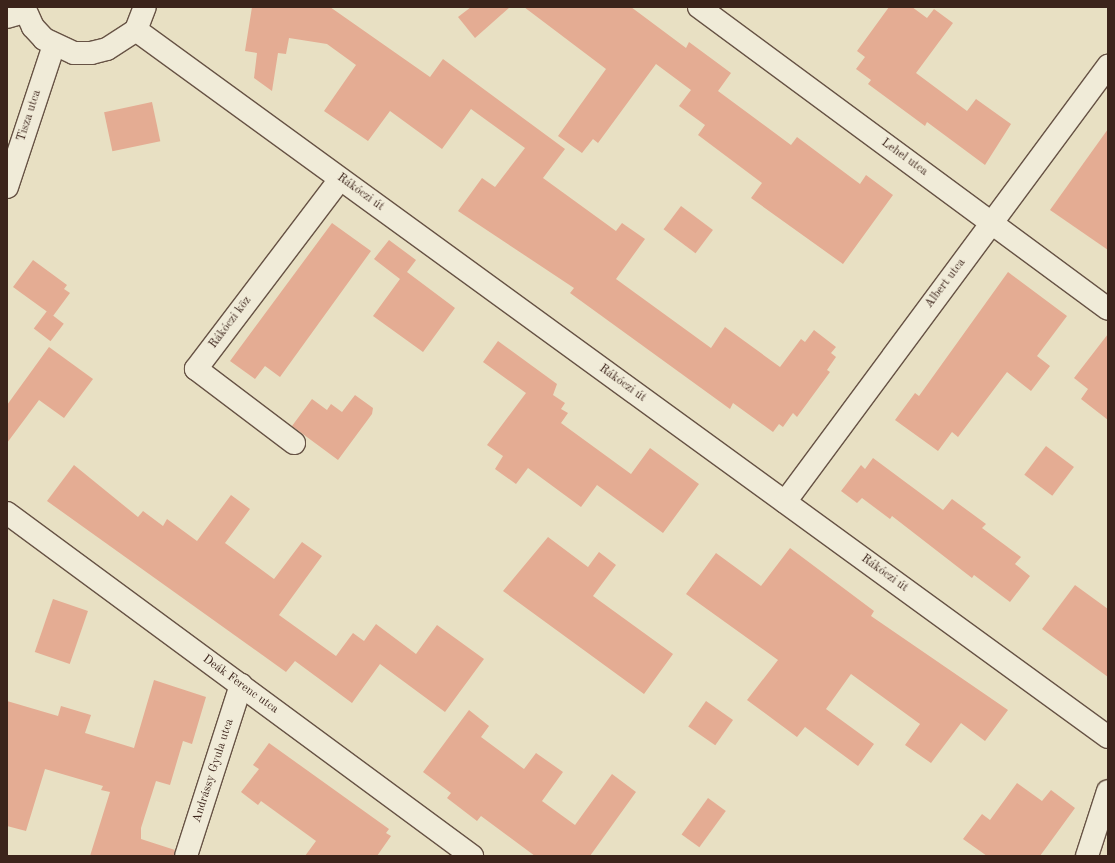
<!DOCTYPE html>
<html>
<head>
<meta charset="utf-8">
<style>
	body { margin:0 }
	#map { position:relative; width:1115px; height:863px; overflow:hidden; background:#e8e0c3; font-family:"Old Standard TT",serif }
	div>[style] { position:absolute }
	.building>* { inset:0; background:#e4ac93; transform-origin:0 0 }
	.roads { filter:drop-shadow(1px 0 #675345) drop-shadow(-1px 0 #675345) drop-shadow(0 1px #675345) drop-shadow(0 -1px #675345) }
	.minor>* { height:22px; margin:-11px; padding:0 11px; transform-origin:11px; border-radius:11px; background:#f0ebd8 }
	span { translate:-50% -50%; white-space:nowrap; text-align:center; line-height:1.15; -webkit-text-stroke:4px #f0ebd8; paint-order:stroke }
	.street-label { font-size:12px; color:#3c241b }
	.frame { position:absolute; inset:0; border:8px solid #3c241b; pointer-events:none }
</style>
</head>
<body>
<div id="map">
	<div class="building">
		<i style="clip-path:polygon(252px 7px,330px 7px,430px 77px,443px 59px,565px 149px,543px 178px,616px 231px,622px 223px,645px 239px,616px 279px,711px 348px,725px 327px,780px 367px,801px 339px,805px 342px,814px 330px,836px 347px,831px 353px,836px 357px,827px 370px,830px 372px,797px 417px,793px 413px,783px 427px,779px 424px,773px 432px,733px 403px,730px 409px,570px 293px,574px 288px,458px 211px,482px 178px,495px 187px,525px 148px,471px 109px,442px 149px,390px 111px,368px 141px,324px 111px,356px 65px,327px 44px,289px 38px,286px 54px,278px 53px,272px 91px,254px 78px,257px 53px,245px 51px)"></i>
		<i style="clip-path:polygon(471px 7px,510px 7px,475px 38px,458px 17px)"></i>
		<i style="clip-path:polygon(524px 7px,631px 7px,686px 48px,689px 42px,731px 73px,718px 91px,791px 145px,797px 137px,860px 184px,866px 175px,893px 195px,843px 264px,751px 198px,762px 183px,698px 135px,705px 125px,679px 106px,691px 90px,656px 64px,598px 143px,593px 139px,582px 153px,558px 136px,606px 69px)"></i>
		<i style="clip-path:polygon(889px 7px,912px 7px,927px 18px,934px 9px,953px 23px,916px 73px,967px 111px,976px 99px,1011px 124px,985px 165px,927px 122px,925px 126px,868px 84px,871px 80px,856px 69px,865px 57px,857px 51px)"></i>
		<i style="left:152px;top:102px;width:40px;height:49px;rotate:78deg"></i>
		<i style="clip-path:polygon(1108px 129px,1108px 250px,1050px 210px)"></i>
		<i style="left:681px;top:206px;width:40px;height:29px;rotate:37deg"></i>
		<i style="clip-path:polygon(332px 223px,371px 251px,280px 377px,265px 366px,255px 379px,230px 361px)"></i>
		<i style="clip-path:polygon(389px 240px,416px 260px,407px 272px,455px 308px,423px 352px,373px 316px,400px 279px,374px 259px)"></i>
		<i style="clip-path:polygon(33px 260px,67px 285px,64px 289px,70px 293px,53px 316px,13px 287px)"></i>
		<i style="clip-path:polygon(1008px 272px,1067px 316px,1037px 356px,1050px 366px,1031px 391px,1007px 372px,958px 437px,952px 432px,938px 451px,895px 420px,915px 393px,919px 396px)"></i>
		<i style="left:47px;top:311px;width:21px;height:22px;rotate:37deg"></i>
		<i style="clip-path:polygon(1108px 334px,1108px 420px,1081px 399px,1088px 389px,1074px 378px)"></i>
		<i style="clip-path:polygon(498px 341px,557px 384px,553px 395px,565px 403px,561px 409px,568px 413px,561px 423px,631px 474px,650px 448px,699px 484px,663px 533px,597px 485px,581px 507px,528px 468px,516px 484px,495px 469px,503px 456px,487px 445px,526px 393px,483px 362px)"></i>
		<i style="clip-path:polygon(49px 347px,93px 379px,64px 418px,39px 400px,7px 443px,7px 405px)"></i>
		<i style="clip-path:polygon(355px 395px,373px 408px,372px 414px,338px 460px,292px 426px,312px 399px,327px 410px,331px 404px,342px 412px)"></i>
		<i style="left:1046px;top:446px;width:35px;height:36px;rotate:37deg"></i>
		<i style="clip-path:polygon(873px 458px,943px 510px,952px 499px,986px 524px,982px 528px,1021px 557px,1015px 564px,1030px 576px,1010px 602px,974px 575px,972px 578px,892px 516px,890px 519px,862px 498px,857px 503px,841px 491px,861px 465px,865px 469px)"></i>
		<i style="clip-path:polygon(74px 465px,138px 517px,143px 511px,163px 526px,167px 519px,197px 541px,231px 495px,250px 509px,225px 543px,274px 579px,302px 542px,322px 556px,279px 615px,336px 656px,353px 633px,364px 641px,376px 624px,416px 654px,437px 625px,484px 659px,445px 712px,380px 664px,352px 703px,295px 661px,286px 672px,47px 501px)"></i>
		<i style="clip-path:polygon(548px 537px,588px 567px,599px 552px,616px 565px,593px 596px,673px 654px,644px 694px,503px 591px)"></i>
		<i style="clip-path:polygon(790px 548px,874px 611px,871px 616px,1008px 710px,985px 741px,961px 723px,931px 763px,905px 745px,920px 724px,851px 674px,826px 709px,874px 744px,858px 766px,805px 727px,797px 737px,747px 700px,778px 660px,686px 594px,716px 553px,761px 586px)"></i>
		<i style="clip-path:polygon(1075px 585px,1108px 609px,1108px 677px,1042px 629px)"></i>
		<i style="left:53px;top:599px;width:37px;height:56px;rotate:19deg"></i>
		<i style="clip-path:polygon(154px 680px,206px 697px,192px 744px,183px 741px,170px 785px,156px 781px,141px 828px,141px 839px,175px 850px,174px 856px,90px 856px,110px 792px,101px 790px,103px 786px,45px 769px,26px 831px,7px 826px,7px 701px,58px 716px,61px 706px,91px 715px,85px 733px,134px 748px)"></i>
		<i style="left:706px;top:701px;width:33px;height:31px;rotate:35deg"></i>
		<i style="clip-path:polygon(469px 710px,489px 726px,481px 737px,524px 769px,536px 753px,563px 772px,542px 801px,575px 825px,612px 774px,636px 792px,590px 856px,535px 856px,481px 816px,477px 821px,447px 798px,451px 793px,423px 772px)"></i>
		<i style="clip-path:polygon(269px 743px,389px 829px,386px 833px,391px 836px,377px 856px,305px 856px,316px 841px,261px 801px,258px 805px,241px 792px,259px 769px,253px 765px)"></i>
		<i style="clip-path:polygon(1017px 783px,1042px 801px,1051px 790px,1075px 808px,1040px 856px,987px 856px,963px 839px,982px 814px,990px 820px)"></i>
		<i style="left:708px;top:798px;width:22px;height:45px;rotate:36deg"></i>
	</div>
	<div class="roads">
		<div class="minor">
			<i style="left:24px;top:7px;width:22px;rotate:66deg"></i>
			<i style="left:33px;top:27px;width:16px;rotate:47deg"></i>
			<i style="left:44px;top:39px;width:33px;rotate:25deg"></i>
			<i style="left:74px;top:53px;width:17px"></i>
			<i style="left:91px;top:53px;width:16px;rotate:-14deg"></i>
			<i style="left:107px;top:49px;width:35px;rotate:-33deg"></i>
			<i style="left:136px;top:30px;width:25px;rotate:-69deg"></i>
			<i style="left:699px;top:7px;width:508px;rotate:36.44deg"></i>
			<i style="left:7px;top:17px;width:19px;rotate:-16deg"></i>
			<i style="left:136px;top:30px;width:1202px;rotate:36.03deg"></i>
			<i style="left:7px;top:187px;width:150px;rotate:-71.7deg"></i>
			<i style="left:294px;top:443px;width:123px;rotate:-142.9deg"></i>
			<i style="left:196px;top:369px;width:238px;rotate:-52.8deg"></i>
			<i style="left:785px;top:502px;width:543px;rotate:-53.47deg"></i>
			<i style="left:7px;top:513px;width:578px;rotate:36.41deg"></i>
			<i style="left:186px;top:856px;width:180px;rotate:-72.2deg"></i>
			<i style="left:1087px;top:856px;width:68px;rotate:-72.1deg"></i>
		</div>
	</div>
	<div class="street-label">
		<span style="left:30px;top:116px;rotate:-72deg">Tisza utca</span>
		<span style="left:904px;top:158px;rotate:36deg">Lehel utca</span>
		<span style="left:360px;top:193px;rotate:36deg">Rákóczi út</span>
		<span style="left:946px;top:284px;rotate:-53deg">Albert utca</span>
		<span style="left:231px;top:323px;rotate:-53deg">Rákóczi köz</span>
		<span style="left:622px;top:384px;rotate:36deg">Rákóczi út</span>
		<span style="left:884px;top:574px;rotate:36deg">Rákóczi út</span>
		<span style="left:240px;top:685px;rotate:36deg">Deák Ferenc utca</span>
		<span style="left:214px;top:771px;rotate:-72deg">Andrássy Gyula utca</span>
	</div>
	<div class="frame"></div>
</div>
</body>
</html>
